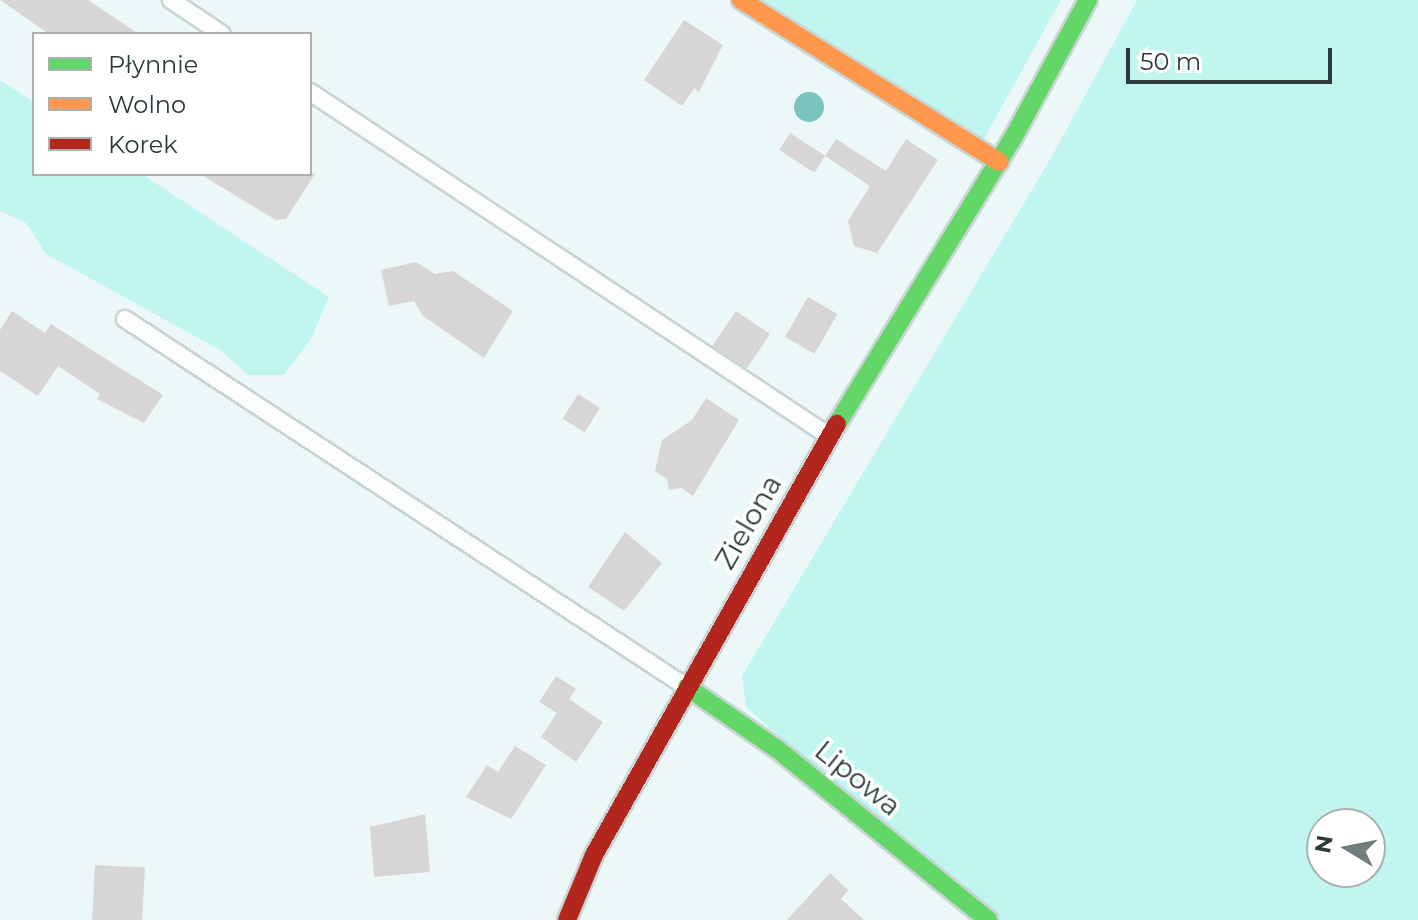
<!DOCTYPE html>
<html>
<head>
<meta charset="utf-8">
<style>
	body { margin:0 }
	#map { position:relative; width:1418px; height:920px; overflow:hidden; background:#ecf8f7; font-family:Montserrat,sans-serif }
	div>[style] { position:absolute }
	.green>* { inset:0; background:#c1f5f0 }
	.water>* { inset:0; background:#79c4bf }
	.round { border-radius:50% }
	.building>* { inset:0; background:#d7d5d6; transform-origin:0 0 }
	.roads { filter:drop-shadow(2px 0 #c9d5d4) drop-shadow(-2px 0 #c9d5d4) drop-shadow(0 2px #c9d5d4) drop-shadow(0 -2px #c9d5d4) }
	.lane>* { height:16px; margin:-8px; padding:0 8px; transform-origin:8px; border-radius:8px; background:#fcfefe }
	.fast>* { height:18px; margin:-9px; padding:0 9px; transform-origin:9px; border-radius:9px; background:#63d668 }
	.slow>* { height:18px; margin:-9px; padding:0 9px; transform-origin:9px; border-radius:9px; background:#ff974d }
	.jam>* { height:18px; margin:-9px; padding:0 9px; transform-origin:9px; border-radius:9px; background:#b3261e }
	span { translate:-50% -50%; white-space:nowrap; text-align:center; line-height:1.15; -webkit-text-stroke:7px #fff; paint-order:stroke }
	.street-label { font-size:28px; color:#2b3b39 }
	.legend { position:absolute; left:32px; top:32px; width:280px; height:144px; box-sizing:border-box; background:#fff; border:2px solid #aab1b0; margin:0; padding:10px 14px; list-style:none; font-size:24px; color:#2b3b39 }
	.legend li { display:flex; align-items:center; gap:16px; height:40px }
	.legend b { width:40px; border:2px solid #aab1b0 }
	.north { position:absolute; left:1306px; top:808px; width:80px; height:80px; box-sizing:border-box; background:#fff; border:2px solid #aab1b0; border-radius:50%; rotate:280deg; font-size:22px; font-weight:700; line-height:32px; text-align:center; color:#2b3b39 }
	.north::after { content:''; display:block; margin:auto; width:28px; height:36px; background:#6f7d7c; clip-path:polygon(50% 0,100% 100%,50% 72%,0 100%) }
	.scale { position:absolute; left:1126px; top:48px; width:206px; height:36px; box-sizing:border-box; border:4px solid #2b3b39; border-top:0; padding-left:10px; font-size:24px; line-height:28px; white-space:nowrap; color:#2b3b39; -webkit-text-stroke:6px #fff; paint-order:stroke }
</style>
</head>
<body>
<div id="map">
	<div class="green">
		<i style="clip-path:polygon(759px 0,1061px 0,981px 144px)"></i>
		<i style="clip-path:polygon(evenodd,1137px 0,1418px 0,1418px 920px,989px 920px,746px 707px,742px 676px,1052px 156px,1137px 0,1322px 824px,1370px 824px,1370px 872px,1322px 872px,1322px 824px)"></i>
		<i style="clip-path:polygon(0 80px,34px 102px,34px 174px,142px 174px,329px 297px,311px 339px,284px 375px,248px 375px,220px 350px,46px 254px,26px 223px,0 211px)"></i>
	</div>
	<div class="water">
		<i class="round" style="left:794px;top:92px;width:30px;height:30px"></i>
	</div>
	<div class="building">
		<i style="clip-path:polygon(0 0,88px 0,139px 34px,49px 34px)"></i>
		<i style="clip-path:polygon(684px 20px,723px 45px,699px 92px,694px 88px,682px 106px,644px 80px)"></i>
		<i style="left:790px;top:133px;width:42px;height:20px;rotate:33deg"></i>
		<i style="clip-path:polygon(836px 139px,886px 171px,906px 139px,938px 160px,877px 253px,854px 246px,848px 221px,870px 186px,825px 156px)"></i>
		<i style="clip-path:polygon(200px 174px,315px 174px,286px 219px,276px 220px)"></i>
		<i style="clip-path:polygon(416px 262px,435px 274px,453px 271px,513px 311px,484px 358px,423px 316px,414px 301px,389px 306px,381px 270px)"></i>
		<i style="left:808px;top:297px;width:34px;height:46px;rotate:30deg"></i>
		<i style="clip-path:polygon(12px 311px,45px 333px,51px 324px,163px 395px,144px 423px,97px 399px,100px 394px,58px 366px,38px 396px,0 371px,0 330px)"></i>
		<i style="left:736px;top:311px;width:41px;height:42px;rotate:34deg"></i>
		<i style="left:578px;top:394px;width:26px;height:29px;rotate:32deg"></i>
		<i style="clip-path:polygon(706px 398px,739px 420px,693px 496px,681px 488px,669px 490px,667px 479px,655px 471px,662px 440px,692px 420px)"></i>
		<i style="clip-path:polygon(625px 532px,662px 563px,624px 611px,588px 587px)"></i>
		<i style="clip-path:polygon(556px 676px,576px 689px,569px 699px,603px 722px,576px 762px,541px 737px,557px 713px,539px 702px)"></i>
		<i style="clip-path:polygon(515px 746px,546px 765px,511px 819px,466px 797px,487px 765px,498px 772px)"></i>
		<i style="clip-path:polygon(425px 814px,430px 872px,374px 877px,370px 827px)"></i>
		<i style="left:95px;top:865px;width:50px;height:55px;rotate:3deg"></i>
		<i style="clip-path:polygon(830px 873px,848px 890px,841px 899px,864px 920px,787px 920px)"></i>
	</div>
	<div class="roads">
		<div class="lane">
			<i style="left:171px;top:0;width:61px;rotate:33.7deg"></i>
			<i style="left:310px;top:92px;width:623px;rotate:33.54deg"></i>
			<i style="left:125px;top:319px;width:670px;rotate:33.24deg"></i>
		</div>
		<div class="fast">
			<i style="left:837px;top:424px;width:336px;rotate:-58.4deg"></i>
			<i style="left:1013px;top:138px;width:157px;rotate:-61.5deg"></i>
			<i style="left:687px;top:687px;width:109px;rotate:34.6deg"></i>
			<i style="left:777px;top:749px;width:272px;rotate:39deg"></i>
		</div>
		<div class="slow">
			<i style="left:741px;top:0;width:305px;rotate:32.1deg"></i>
		</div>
		<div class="jam">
			<i style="left:567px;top:920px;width:70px;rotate:-67.4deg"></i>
			<i style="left:594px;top:855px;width:495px;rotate:-60.6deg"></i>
		</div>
	</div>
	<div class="street-label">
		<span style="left:748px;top:522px;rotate:-60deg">Zielona</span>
		<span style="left:858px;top:778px;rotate:39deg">Lipowa</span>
	</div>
	<ul class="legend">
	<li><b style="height:10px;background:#63d668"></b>Płynnie</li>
	<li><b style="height:10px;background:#ff974d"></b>Wolno</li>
	<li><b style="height:10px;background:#b3261e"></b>Korek</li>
	</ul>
	<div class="north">N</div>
	<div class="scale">50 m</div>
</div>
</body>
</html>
